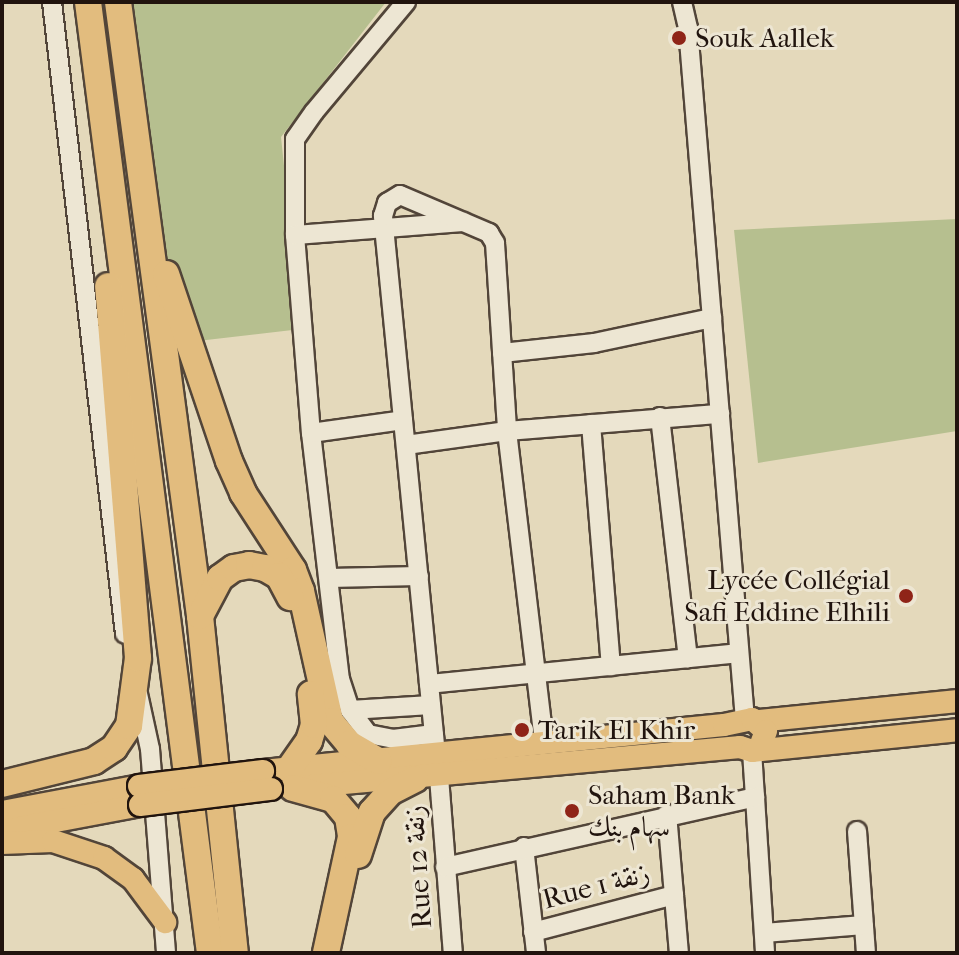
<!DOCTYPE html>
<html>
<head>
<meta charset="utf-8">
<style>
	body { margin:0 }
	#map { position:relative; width:959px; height:955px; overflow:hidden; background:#e4d9bb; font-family:"IM FELL French Canon",Amiri,serif }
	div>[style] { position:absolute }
	.green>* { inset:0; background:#b6bf8f }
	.roads { filter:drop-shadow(2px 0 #524539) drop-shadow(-2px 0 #524539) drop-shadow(0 2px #524539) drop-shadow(0 -2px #524539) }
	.minor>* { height:18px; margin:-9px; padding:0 9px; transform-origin:9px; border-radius:9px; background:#ede6d3 }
	.major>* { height:22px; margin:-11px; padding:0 11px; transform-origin:11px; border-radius:11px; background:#e2bc7e }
	.highway>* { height:26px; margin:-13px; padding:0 13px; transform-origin:13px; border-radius:13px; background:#e2bc7e }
	.bridges { filter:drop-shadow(2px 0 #21140e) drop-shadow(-2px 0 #21140e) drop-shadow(0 2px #21140e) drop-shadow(0 -2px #21140e) }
	.major-bridge>* { height:22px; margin:-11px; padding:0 11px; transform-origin:11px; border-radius:11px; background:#e2bc7e }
	.dots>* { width:22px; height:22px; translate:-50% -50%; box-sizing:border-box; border:4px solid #ede6d3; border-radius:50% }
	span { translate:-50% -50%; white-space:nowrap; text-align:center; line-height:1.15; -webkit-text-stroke:6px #ede6d3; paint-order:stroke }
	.poi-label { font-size:28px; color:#21140e }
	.left { translate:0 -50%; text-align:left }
	.right { translate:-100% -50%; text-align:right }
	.street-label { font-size:28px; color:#21140e }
	.frame { position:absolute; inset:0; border:4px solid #21140e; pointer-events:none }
</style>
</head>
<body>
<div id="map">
	<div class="green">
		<i style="clip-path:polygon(118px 2px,386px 2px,281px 137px,301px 329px,189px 342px,167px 276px)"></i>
		<i style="clip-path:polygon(957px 219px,957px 431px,758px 463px,734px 230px)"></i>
	</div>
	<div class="roads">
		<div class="minor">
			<i style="left:52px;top:2px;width:636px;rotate:83.41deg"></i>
			<i style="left:406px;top:2px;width:143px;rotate:129.9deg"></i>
			<i style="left:314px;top:112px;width:33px;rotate:125deg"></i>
			<i style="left:295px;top:139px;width:96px;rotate:90deg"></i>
			<i style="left:295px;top:235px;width:199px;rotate:85.4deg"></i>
			<i style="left:311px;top:433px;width:248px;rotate:83.3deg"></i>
			<i style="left:340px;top:679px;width:33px;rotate:72deg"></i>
			<i style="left:350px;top:710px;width:30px;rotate:53deg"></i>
			<i style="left:368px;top:734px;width:25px;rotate:11deg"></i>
			<i style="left:393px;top:739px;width:41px;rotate:-7deg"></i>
			<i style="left:682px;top:2px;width:27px;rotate:77deg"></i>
			<i style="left:688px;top:28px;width:694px;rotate:85.29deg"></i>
			<i style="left:295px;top:235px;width:169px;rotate:-4.4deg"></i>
			<i style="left:502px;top:353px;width:93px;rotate:-6.2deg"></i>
			<i style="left:594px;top:343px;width:121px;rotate:-12deg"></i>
			<i style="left:660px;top:417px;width:243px;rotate:83.4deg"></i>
			<i style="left:591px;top:424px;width:243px;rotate:85.3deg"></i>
			<i style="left:311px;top:433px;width:93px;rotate:-8deg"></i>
			<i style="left:406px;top:445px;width:102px;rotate:-7.9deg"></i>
			<i style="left:507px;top:431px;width:214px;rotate:-4.6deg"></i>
			<i style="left:329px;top:578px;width:90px;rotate:-1.3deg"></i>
			<i style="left:429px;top:684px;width:311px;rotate:-5.7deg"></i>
			<i style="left:138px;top:694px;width:56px;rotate:77.7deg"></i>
			<i style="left:150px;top:749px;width:205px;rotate:85.5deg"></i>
			<i style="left:350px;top:710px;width:81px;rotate:-3.5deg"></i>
			<i style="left:752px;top:751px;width:202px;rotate:86.3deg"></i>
			<i style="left:436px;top:755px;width:542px;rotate:-95.62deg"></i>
			<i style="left:383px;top:216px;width:14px;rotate:-73deg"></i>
			<i style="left:387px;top:203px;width:15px;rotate:-32deg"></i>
			<i style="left:400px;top:195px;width:97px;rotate:23.1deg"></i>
			<i style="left:489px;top:233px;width:12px;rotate:59deg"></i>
			<i style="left:495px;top:243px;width:188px;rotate:86.3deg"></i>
			<i style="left:507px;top:431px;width:314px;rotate:83.2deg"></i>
			<i style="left:439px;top:777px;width:177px;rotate:85.5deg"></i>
			<i style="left:667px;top:814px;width:140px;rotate:85.1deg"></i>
			<i style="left:857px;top:831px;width:122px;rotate:85.8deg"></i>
			<i style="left:524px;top:847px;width:107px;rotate:83.5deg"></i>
			<i style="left:445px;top:867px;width:318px;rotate:-12.7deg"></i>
			<i style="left:533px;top:932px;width:146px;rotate:-14.7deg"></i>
			<i style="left:764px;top:933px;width:100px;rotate:-4.6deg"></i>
		</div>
		<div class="major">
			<i style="left:758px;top:721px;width:200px;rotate:-5.7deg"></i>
			<i style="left:263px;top:771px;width:463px;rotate:-5.7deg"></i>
			<i style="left:724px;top:725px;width:29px;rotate:-12deg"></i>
			<i style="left:752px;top:719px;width:18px;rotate:41deg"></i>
			<i style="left:766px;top:731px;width:19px;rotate:111deg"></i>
			<i style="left:300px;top:787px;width:442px;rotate:-5.2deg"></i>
			<i style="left:740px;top:747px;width:13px;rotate:18deg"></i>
			<i style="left:752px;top:751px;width:206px;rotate:-5.8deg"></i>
			<i style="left:2px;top:812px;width:139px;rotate:-10.7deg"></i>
			<i style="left:8px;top:830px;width:134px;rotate:-10.7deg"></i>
			<i style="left:2px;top:843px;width:51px;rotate:-2.2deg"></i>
			<i style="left:53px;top:841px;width:54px;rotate:18.4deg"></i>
			<i style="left:104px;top:858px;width:36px;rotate:36deg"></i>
			<i style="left:133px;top:879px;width:54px;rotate:53.3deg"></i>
		</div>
		<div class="highway">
			<i style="left:88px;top:2px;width:959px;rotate:82.69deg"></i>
			<i style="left:118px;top:2px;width:619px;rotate:82.39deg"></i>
			<i style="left:200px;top:616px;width:339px;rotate:84.1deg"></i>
			<i style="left:166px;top:274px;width:197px;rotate:71.4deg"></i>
			<i style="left:229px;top:461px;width:35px;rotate:66deg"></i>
			<i style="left:243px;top:493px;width:92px;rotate:57deg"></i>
			<i style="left:293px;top:570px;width:22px;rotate:69deg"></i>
			<i style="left:301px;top:591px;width:133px;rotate:77.4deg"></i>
			<i style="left:330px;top:721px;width:30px;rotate:50deg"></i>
			<i style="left:349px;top:744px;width:34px;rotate:30deg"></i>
			<i style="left:200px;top:616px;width:43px;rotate:-62.2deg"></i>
			<i style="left:220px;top:578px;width:17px;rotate:-36deg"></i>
			<i style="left:234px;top:568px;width:15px;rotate:-11deg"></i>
			<i style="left:249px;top:565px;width:16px;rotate:11deg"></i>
			<i style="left:265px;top:568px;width:16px;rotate:30deg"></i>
			<i style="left:279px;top:576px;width:24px;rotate:62deg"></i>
			<i style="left:290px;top:768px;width:33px;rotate:-55deg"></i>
			<i style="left:309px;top:741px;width:17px;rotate:-73deg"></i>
			<i style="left:314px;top:725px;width:31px;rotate:-96deg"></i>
			<i style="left:2px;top:784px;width:95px;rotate:-14deg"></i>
			<i style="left:94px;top:761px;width:24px;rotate:-33deg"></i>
			<i style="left:114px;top:748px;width:27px;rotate:-56deg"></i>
			<i style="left:129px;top:726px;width:69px;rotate:-82.5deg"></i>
			<i style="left:138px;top:658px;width:373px;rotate:-94.6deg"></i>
			<i style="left:293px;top:788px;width:41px;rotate:15.4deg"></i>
			<i style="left:333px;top:799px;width:23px;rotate:50deg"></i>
			<i style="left:348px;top:817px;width:20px;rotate:81deg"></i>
			<i style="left:351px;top:837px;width:119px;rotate:102.2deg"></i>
			<i style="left:358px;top:855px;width:45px;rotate:-72deg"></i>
			<i style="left:372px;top:812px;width:27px;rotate:-48deg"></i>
			<i style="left:390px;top:792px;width:28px;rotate:-27deg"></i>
		</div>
	</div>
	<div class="bridges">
		<div class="major-bridge">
			<i style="left:139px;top:786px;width:125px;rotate:-6.9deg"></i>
			<i style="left:140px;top:805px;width:132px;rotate:-7deg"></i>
		</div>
	</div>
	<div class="dots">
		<i style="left:679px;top:38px;background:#8f2418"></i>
		<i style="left:906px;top:596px;background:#8f2418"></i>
		<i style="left:522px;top:730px;background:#8f2418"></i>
		<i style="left:572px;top:811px;background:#8f2418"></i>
	</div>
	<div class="poi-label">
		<span class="left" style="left:695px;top:38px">Souk Aallek</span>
		<span class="right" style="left:890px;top:596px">Lycée Collégial<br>Safi Eddine Elhili</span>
		<span class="left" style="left:538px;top:730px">Tarik El Khir</span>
		<span class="left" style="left:588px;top:811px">Saham Bank<br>سهام بنك</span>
	</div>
	<div class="street-label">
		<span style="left:418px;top:867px;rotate:-94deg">Rue 12 زنقة</span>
		<span style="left:596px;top:886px;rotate:-15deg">Rue 1 زنقة</span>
	</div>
	<div class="frame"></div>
</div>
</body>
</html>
